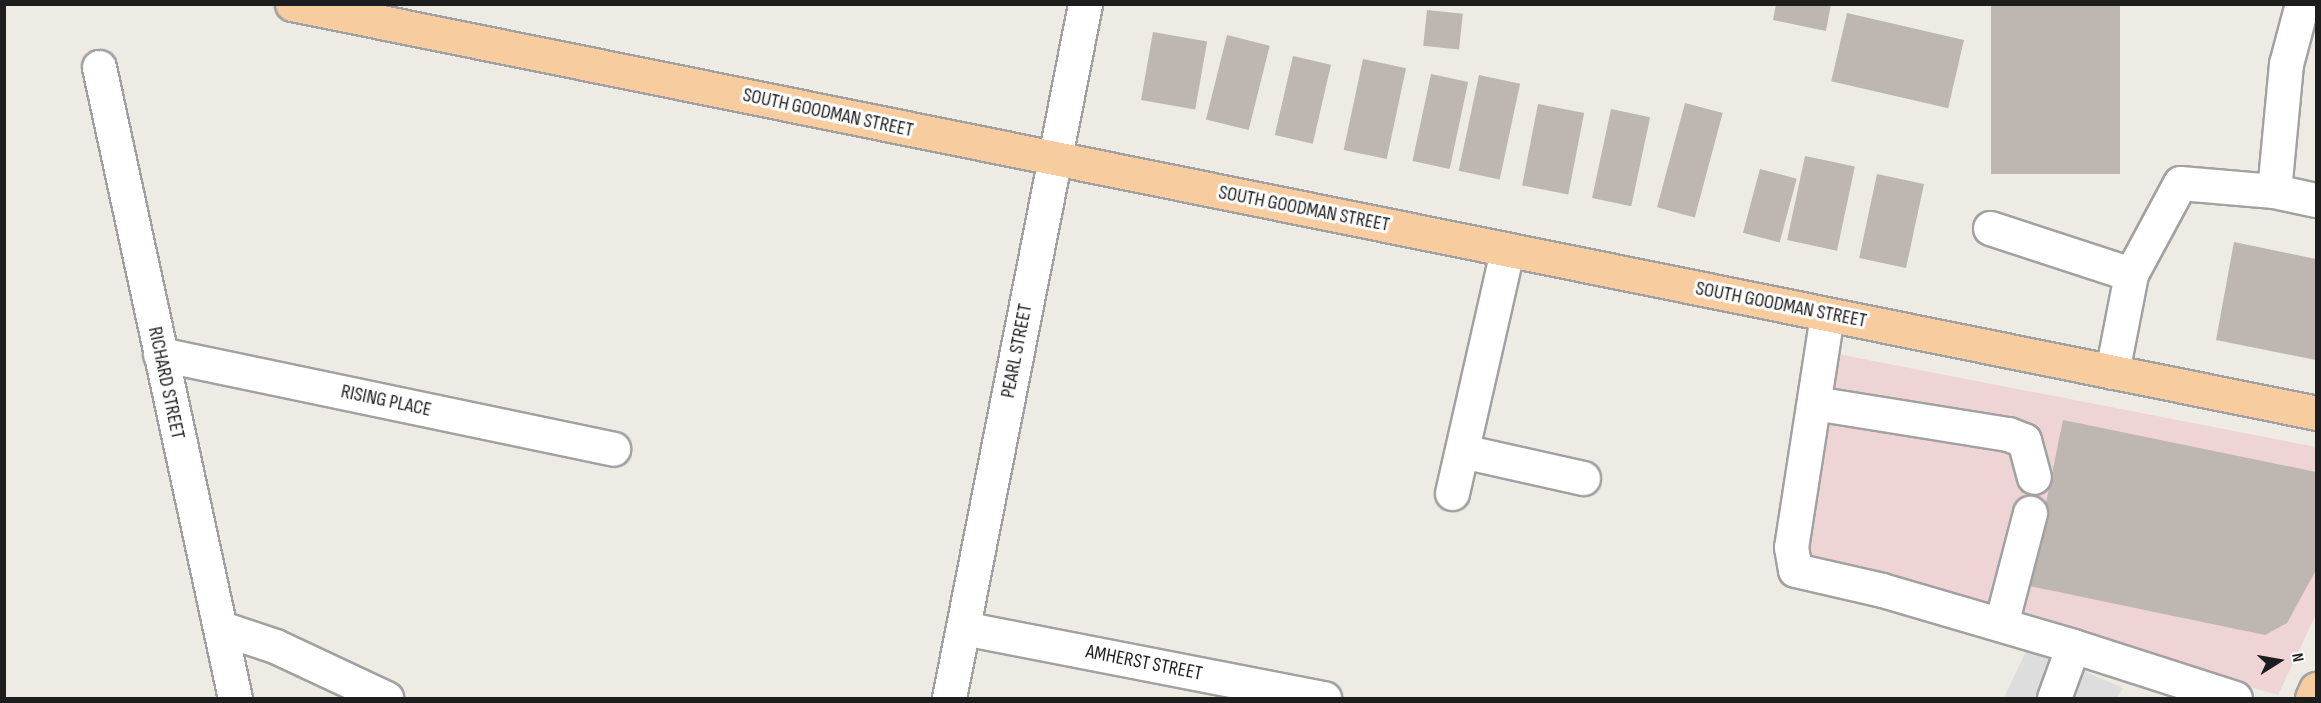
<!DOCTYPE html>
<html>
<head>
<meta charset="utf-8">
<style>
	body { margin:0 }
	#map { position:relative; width:2321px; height:703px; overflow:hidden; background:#eeeae4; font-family:"Sofia Sans Condensed",sans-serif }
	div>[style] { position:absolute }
	.commercial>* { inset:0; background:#eed4d4 }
	.parking>* { inset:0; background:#ddd }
	.building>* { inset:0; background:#beb6b1; transform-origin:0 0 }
	.roads { filter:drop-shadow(2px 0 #a1a1a1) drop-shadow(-2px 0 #a1a1a1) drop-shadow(0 2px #a1a1a1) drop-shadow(0 -2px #a1a1a1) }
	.minor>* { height:33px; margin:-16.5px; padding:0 16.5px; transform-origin:16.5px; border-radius:16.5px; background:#fff }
	.major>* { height:33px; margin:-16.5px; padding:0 16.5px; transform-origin:16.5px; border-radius:16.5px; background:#f7cda0 }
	span { translate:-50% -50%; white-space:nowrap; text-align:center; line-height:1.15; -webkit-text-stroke:6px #fff; paint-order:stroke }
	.street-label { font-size:20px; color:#1d1d1d }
	.frame { position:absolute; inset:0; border:6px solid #1d1d1d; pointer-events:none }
	.north { position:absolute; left:2249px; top:631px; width:60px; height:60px; -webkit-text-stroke:4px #fff; paint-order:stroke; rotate:79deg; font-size:16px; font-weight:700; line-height:24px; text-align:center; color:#1d1d1d }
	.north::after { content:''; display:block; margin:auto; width:21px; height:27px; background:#1d1d1d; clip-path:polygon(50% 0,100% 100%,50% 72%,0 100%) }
</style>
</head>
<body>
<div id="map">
	<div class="commercial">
		<i style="clip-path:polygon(1832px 353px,2316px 447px,2316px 614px,2278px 695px,1801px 559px)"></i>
	</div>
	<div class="parking">
		<i style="clip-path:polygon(2028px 647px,2123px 688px,2117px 698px,2004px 698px)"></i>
	</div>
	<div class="building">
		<i style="clip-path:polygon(1776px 4px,1831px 4px,1826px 31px,1773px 20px)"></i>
		<i style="left:1991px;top:4px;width:129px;height:170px"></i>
		<i style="left:1427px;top:10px;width:36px;height:36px;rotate:6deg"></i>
		<i style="left:1847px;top:13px;width:120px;height:70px;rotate:13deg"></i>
		<i style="left:1153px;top:32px;width:55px;height:69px;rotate:10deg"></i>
		<i style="left:1227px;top:35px;width:44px;height:87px;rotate:14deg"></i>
		<i style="left:1293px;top:56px;width:39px;height:81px;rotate:13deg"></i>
		<i style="left:1363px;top:59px;width:44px;height:93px;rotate:12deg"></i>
		<i style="left:1431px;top:74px;width:38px;height:89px;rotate:12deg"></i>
		<i style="left:1479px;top:75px;width:42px;height:98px;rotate:12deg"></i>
		<i style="left:1685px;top:103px;width:39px;height:108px;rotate:15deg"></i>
		<i style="left:1538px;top:104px;width:47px;height:83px;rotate:11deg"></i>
		<i style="left:1611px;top:109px;width:40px;height:91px;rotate:12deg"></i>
		<i style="left:1805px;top:156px;width:51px;height:86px;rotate:12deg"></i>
		<i style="left:1760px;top:169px;width:38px;height:66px;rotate:15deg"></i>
		<i style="left:1877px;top:174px;width:48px;height:86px;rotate:12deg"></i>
		<i style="clip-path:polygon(2234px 242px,2316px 259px,2316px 360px,2216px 340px)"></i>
		<i style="clip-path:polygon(2063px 420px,2316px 472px,2316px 570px,2287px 623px,2265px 635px,2029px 586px)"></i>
	</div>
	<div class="roads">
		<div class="minor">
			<i style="left:99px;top:67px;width:645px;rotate:77.84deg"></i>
			<i style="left:2274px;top:191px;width:128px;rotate:-84.6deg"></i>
			<i style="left:2286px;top:64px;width:62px;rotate:-75.1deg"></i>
			<i style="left:1990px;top:228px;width:148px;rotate:18.1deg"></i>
			<i style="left:1827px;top:315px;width:235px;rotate:98.8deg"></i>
			<i style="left:1791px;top:547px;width:23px;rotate:80deg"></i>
			<i style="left:1795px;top:570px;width:89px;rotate:12.9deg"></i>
			<i style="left:1882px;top:590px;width:199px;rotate:16.3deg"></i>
			<i style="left:2073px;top:646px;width:55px;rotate:110.1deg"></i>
			<i style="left:160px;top:354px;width:463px;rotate:11.8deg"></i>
			<i style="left:2112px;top:372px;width:100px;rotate:-79deg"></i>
			<i style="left:2131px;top:274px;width:103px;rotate:-61.7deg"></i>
			<i style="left:2180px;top:183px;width:94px;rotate:4.9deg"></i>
			<i style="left:2274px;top:191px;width:43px;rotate:12.1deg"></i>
			<i style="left:1814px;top:403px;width:196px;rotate:9.1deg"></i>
			<i style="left:2008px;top:434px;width:17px;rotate:21deg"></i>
			<i style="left:2024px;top:440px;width:38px;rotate:75deg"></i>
			<i style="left:1462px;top:451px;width:124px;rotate:12.6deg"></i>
			<i style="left:1452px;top:493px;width:249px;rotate:-77.2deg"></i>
			<i style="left:2001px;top:624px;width:115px;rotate:-75.4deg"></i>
			<i style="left:221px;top:628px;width:57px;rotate:18.4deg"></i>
			<i style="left:275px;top:646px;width:123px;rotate:25.1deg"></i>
			<i style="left:963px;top:628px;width:368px;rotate:11deg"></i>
			<i style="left:2073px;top:646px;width:170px;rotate:17.8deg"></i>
			<i style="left:949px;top:698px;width:707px;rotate:-78.91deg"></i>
		</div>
		<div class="major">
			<i style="left:292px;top:4px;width:2065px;rotate:11.42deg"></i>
			<i style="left:2312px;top:698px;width:10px;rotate:-66deg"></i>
		</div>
	</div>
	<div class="street-label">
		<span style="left:828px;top:113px;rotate:12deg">SOUTH GOODMAN STREET</span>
		<span style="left:1304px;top:209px;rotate:11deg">SOUTH GOODMAN STREET</span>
		<span style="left:1781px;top:305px;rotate:11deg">SOUTH GOODMAN STREET</span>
		<span style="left:1017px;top:351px;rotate:-79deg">PEARL STREET</span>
		<span style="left:166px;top:383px;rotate:78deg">RICHARD STREET</span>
		<span style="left:386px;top:401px;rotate:12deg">RISING PLACE</span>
		<span style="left:1144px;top:663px;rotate:11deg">AMHERST STREET</span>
	</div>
	<div class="frame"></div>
	<div class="north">N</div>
</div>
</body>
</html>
